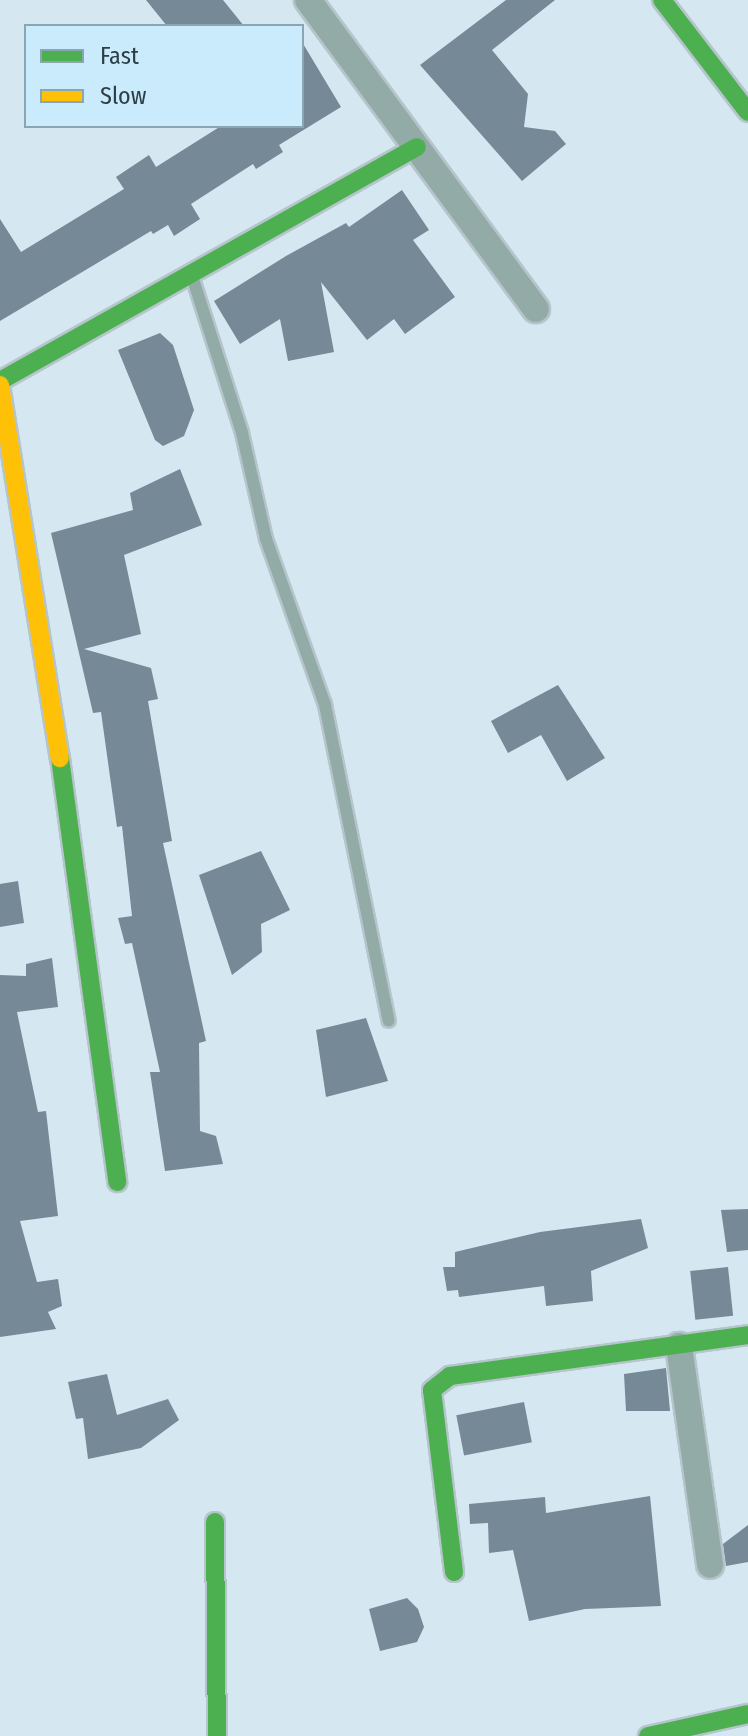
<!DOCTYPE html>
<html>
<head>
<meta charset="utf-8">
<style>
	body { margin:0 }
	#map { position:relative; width:748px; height:1736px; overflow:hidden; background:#d5e8f1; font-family:"Fira Sans Condensed",sans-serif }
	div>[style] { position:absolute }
	.building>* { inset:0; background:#758997; transform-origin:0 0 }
	.roads { filter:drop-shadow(2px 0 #b6c5cc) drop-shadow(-2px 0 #b6c5cc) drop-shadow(0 2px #b6c5cc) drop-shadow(0 -2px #b6c5cc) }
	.lane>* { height:12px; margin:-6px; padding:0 6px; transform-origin:6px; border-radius:6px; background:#93aba6 }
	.street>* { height:26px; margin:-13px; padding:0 13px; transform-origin:13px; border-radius:13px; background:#93aba6 }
	.fast>* { height:18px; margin:-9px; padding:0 9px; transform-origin:9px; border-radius:9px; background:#4caf50 }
	.slow>* { height:18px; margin:-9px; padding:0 9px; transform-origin:9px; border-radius:9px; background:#ffc107 }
	span { translate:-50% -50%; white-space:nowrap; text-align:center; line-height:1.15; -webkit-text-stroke:8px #caebfc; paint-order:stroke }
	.legend { position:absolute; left:24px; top:24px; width:280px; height:104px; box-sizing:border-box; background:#caebfc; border:2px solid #8ba6b3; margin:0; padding:10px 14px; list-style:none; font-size:24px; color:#2d3e46 }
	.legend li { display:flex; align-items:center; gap:16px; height:40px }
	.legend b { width:40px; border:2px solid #8ba6b3 }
</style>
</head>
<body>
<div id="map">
	<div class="building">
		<i style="clip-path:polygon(146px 0,223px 0,244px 26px,167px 26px)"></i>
		<i style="clip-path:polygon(506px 0,555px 0,492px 50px,528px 94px,524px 127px,555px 131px,566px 144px,522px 181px,420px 65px)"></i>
		<i style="clip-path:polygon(302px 42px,341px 107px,279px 145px,283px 152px,256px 169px,253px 164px,191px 204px,200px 219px,174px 236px,168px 225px,153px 234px,151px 231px,0 321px,0 219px,21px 252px,124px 189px,116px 177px,149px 155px,156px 167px,221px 126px,302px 126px)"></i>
		<i style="clip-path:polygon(402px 190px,429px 230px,413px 240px,455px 297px,405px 334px,394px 319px,367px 340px,321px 282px,334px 352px,288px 361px,280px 319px,240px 344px,214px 301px,286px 256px,346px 223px,349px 227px)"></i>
		<i style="clip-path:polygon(160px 333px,173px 345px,194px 410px,184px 436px,163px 446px,155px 440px,118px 350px)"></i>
		<i style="clip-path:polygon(180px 469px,202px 525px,124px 555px,141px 634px,84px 649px,151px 668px,158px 699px,148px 701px,172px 841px,163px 843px,206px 1041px,199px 1043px,200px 1131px,216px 1136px,223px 1164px,165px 1171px,150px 1072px,160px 1072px,132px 943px,125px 944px,118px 918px,132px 916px,122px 826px,117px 827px,101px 712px,93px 713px,51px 533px,133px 510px,130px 493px)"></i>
		<i style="clip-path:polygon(558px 685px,605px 758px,567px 781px,541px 735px,508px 753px,491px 721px)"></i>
		<i style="clip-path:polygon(261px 851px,290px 910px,261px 924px,262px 952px,232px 975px,199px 875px)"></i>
		<i style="clip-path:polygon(18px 881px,24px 923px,0 927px,0 884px)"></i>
		<i style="clip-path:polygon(52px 958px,58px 1007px,17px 1012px,38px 1112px,46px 1111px,58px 1216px,20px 1221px,37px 1282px,58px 1279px,62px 1306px,48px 1312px,56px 1329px,0 1337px,0 975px,26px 976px,26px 964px)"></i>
		<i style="clip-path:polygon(366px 1018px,388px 1081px,326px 1097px,316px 1030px)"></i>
		<i style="clip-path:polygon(748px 1209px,748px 1250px,727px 1252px,721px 1210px)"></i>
		<i style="clip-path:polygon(641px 1219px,648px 1248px,591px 1271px,593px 1301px,546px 1306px,544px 1286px,459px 1297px,458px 1290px,447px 1291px,443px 1267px,455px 1267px,455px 1252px,540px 1232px)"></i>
		<i style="left:728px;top:1267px;width:49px;height:38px;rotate:84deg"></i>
		<i style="clip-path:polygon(666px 1368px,670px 1411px,626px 1411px,624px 1374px)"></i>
		<i style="clip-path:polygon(107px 1374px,117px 1415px,168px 1399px,179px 1420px,141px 1448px,88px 1459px,83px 1418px,76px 1419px,68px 1382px)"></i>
		<i style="left:524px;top:1402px;width:41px;height:69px;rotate:79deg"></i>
		<i style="clip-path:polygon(650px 1496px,661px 1606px,585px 1609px,529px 1621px,513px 1550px,489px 1553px,488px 1523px,470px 1524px,469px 1504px,545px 1497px,546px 1513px)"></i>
		<i style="clip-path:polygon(748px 1525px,748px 1562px,726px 1566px,723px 1544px)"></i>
		<i style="clip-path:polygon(407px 1598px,418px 1609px,424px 1627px,417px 1642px,380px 1651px,369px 1609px)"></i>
	</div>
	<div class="roads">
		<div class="lane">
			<i style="left:192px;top:276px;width:165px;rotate:72.3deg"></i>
			<i style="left:242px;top:433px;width:109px;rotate:77.2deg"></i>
			<i style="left:266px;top:539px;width:176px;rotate:70.4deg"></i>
			<i style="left:325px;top:705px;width:322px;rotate:78.6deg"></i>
		</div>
		<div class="street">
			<i style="left:308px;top:0;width:384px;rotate:53.6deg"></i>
			<i style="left:679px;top:1346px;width:221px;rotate:81.9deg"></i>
		</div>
		<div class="fast">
			<i style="left:662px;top:0;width:141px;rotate:52.5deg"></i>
			<i style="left:0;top:381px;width:478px;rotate:-29.3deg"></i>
			<i style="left:60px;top:758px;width:428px;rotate:82.3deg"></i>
			<i style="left:215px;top:1522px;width:214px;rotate:89.5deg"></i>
			<i style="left:454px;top:1572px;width:183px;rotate:-96.9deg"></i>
			<i style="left:432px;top:1390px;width:23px;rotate:-38deg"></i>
			<i style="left:450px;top:1376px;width:301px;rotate:-7.8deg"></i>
			<i style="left:648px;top:1736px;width:102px;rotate:-12.4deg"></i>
		</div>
		<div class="slow">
			<i style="left:0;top:385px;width:378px;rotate:80.9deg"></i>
		</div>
	</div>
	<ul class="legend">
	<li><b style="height:10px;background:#4caf50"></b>Fast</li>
	<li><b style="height:10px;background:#ffc107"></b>Slow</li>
	</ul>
</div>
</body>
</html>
